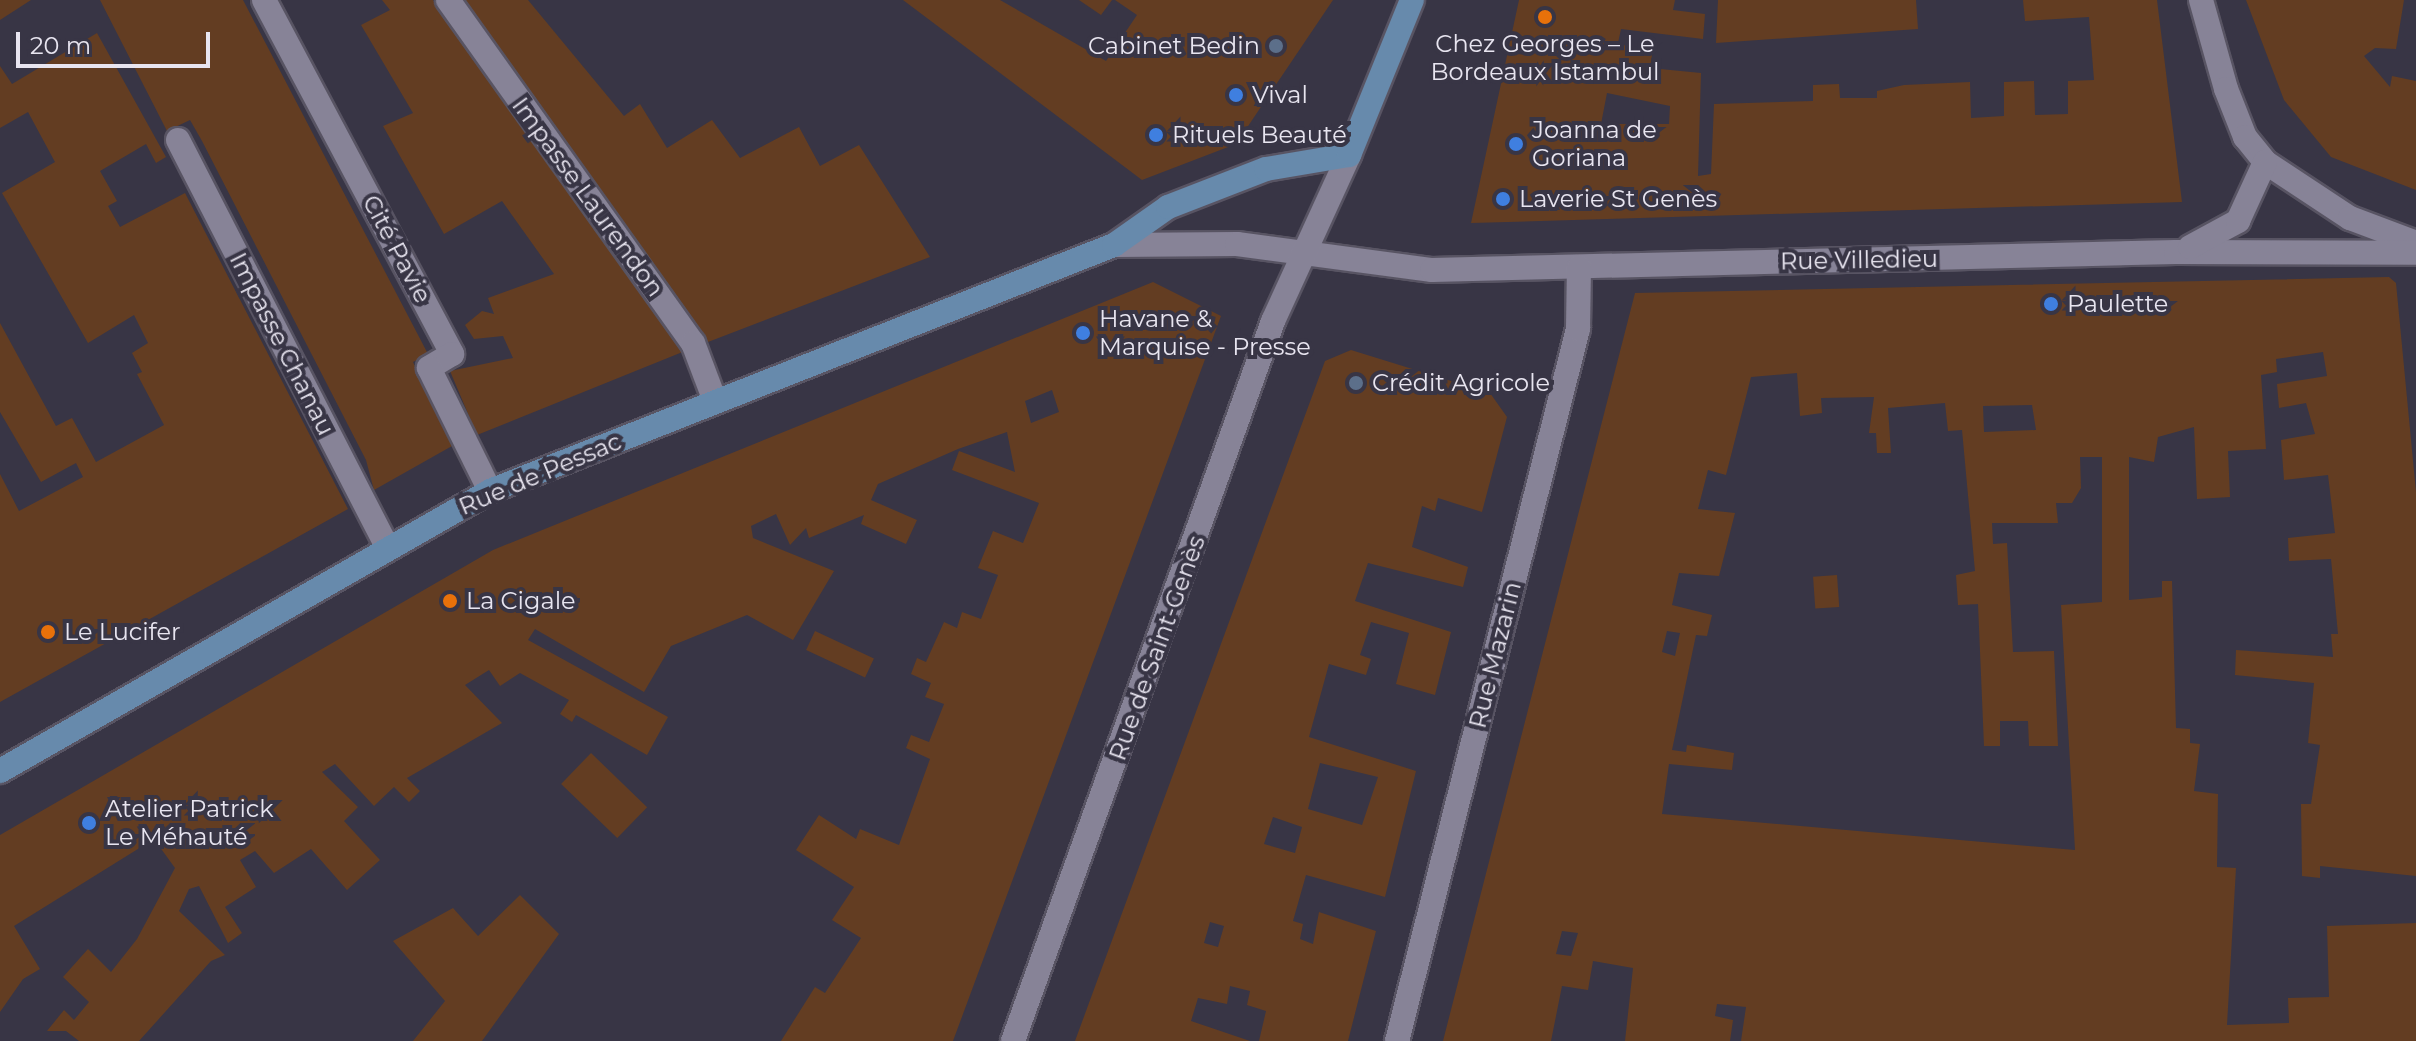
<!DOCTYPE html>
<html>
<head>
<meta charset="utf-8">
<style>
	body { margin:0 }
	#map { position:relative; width:2416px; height:1041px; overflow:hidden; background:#383545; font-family:Montserrat,sans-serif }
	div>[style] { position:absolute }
	.building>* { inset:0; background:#633d22; transform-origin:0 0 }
	.roads { filter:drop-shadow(2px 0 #585463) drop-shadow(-2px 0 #585463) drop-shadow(0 2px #585463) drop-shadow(0 -2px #585463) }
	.service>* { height:24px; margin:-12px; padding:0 12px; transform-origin:12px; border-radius:12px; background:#878397 }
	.minor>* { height:24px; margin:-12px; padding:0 12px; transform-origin:12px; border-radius:12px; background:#878397 }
	.tertiary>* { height:24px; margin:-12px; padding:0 12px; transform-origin:12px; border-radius:12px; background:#878397 }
	.secondary>* { height:24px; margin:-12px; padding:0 12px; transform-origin:12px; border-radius:12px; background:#678aac }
	.dots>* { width:22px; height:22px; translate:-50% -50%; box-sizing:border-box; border:4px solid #383545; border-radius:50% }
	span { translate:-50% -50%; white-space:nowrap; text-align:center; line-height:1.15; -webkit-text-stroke:8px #383545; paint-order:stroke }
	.poi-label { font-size:24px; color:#e8e5f0 }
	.right { translate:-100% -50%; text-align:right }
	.left { translate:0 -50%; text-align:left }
	.street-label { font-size:24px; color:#e8e5f0 }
	.scale { position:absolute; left:16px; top:32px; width:194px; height:36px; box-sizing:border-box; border:4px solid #e8e5f0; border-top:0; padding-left:10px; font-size:24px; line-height:28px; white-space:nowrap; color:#e8e5f0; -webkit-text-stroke:6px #383545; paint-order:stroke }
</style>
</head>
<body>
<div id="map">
	<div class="building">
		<i style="clip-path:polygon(0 0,31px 0,0 20px)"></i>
		<i style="clip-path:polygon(100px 0,243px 0,428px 354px,413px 362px,452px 446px,374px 490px,366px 460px,202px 141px,190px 120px,167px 131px)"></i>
		<i style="clip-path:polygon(382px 0,433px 0,685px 351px,477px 435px,450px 371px,513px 358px,503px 336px,474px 339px,465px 325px,482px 311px,494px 314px,488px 298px,554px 274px,502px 201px,444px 234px,383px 126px,413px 113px,361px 25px,390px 10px)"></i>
		<i style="clip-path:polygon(463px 0,528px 0,624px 116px,640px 104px,667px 148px,712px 120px,740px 158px,799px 127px,820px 166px,859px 145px,930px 257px,708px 342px)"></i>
		<i style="clip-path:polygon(903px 0,1000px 0,1106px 61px,1137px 15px,1115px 0,1333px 0,1236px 144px,1142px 180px)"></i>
		<i style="clip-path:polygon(1079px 0,1112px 0,1101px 15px)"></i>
		<i style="clip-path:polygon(evenodd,1519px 0,1675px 0,1673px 10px,1705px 14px,1703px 39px,1621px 29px,1618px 43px,1652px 55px,1650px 68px,1701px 73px,1698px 176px,1711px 174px,1714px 104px,1813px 101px,1813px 85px,1839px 84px,1840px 98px,1877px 98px,1877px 91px,1904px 85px,1970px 82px,1971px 118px,2004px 116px,2004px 82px,2034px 81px,2035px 115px,2068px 114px,2068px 81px,2094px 80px,2089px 17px,2025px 21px,2023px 0,2157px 0,2182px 202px,1471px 223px,1519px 0,1607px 93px,1670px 106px,1669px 124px,1601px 124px,1607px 93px)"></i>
		<i style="clip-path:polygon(1718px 0,1916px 0,1918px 29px,1716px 43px)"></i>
		<i style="clip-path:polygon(2246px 0,2404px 0,2396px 49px,2375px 48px,2364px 56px,2390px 87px,2392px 76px,2416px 81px,2416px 190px,2331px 157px,2284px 100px)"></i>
		<i style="clip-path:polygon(97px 33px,166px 157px,156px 163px,146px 144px,100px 171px,117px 201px,108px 206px,120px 227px,185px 193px,348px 509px,0 702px,0 474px,19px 511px,83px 477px,76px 463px,41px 482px,0 412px,0 323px,56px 426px,72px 418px,96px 462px,164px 425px,137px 374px,142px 372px,132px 353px,148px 343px,134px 315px,88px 343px,2px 193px,55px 162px,28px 112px,0 128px,0 66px,12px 84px)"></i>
		<i style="clip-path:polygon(evenodd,2389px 277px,2396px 283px,2416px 492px,2416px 876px,2320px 866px,2320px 878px,2302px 876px,2301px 804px,2311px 804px,2320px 745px,2308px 743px,2314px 683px,2235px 675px,2236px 650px,2333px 657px,2331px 634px,2338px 634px,2331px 559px,2289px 561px,2288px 538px,2335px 533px,2328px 475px,2284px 480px,2281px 440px,2315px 434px,2306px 403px,2279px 408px,2277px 384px,2327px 376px,2323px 352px,2276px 359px,2277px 372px,2261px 375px,2266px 449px,2228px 451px,2230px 497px,2197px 499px,2194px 427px,2158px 437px,2154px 462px,2129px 457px,2129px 600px,2162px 597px,2162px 581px,2172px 581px,2176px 728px,2190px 729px,2190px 743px,2200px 744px,2194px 791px,2218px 794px,2217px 867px,2236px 868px,2227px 1025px,2289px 1023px,2288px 998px,2329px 997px,2327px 926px,2416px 923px,2416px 1041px,1741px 1041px,1746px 1007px,1717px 1004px,1715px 1016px,1733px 1020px,1730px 1041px,1625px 1041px,1633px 968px,1593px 961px,1588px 990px,1562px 986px,1551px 1041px,1443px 1041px,1635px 293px,2389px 277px,1797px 373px,1800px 416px,1822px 413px,1821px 398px,1874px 397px,1869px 433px,1876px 433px,1877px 453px,1891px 453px,1888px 408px,1945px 403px,1948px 431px,1962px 430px,1975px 571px,1956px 575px,1958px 605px,1978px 604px,1984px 746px,2000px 746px,2000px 721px,2028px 721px,2029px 746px,2058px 746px,2054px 651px,2013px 652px,2007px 543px,1993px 544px,1992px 523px,2058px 523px,2056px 503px,2072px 503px,2081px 488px,2080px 457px,2102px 457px,2102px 602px,2061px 605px,2075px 850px,1662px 814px,1669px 764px,1732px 770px,1734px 753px,1687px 745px,1686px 752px,1672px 750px,1696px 635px,1707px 636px,1712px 615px,1672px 605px,1679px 573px,1719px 576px,1735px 513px,1698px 509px,1708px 470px,1726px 475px,1751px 377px,1797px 373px,2389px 277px,2032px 405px,2036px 430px,1984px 432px,1983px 406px,2032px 405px,2389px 277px,1667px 631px,1680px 633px,1675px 656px,1662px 652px,1667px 631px,2389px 277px,1562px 931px,1578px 933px,1571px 956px,1556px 954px,1562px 931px)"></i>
		<i style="clip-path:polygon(evenodd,1153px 282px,1221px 316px,953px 1041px,781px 1041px,815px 987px,825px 993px,861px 938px,832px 920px,854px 887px,796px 850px,819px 815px,856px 839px,860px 829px,899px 845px,930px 759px,906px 748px,911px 735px,929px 742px,944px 704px,925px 697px,931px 683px,911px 674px,917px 658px,926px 662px,944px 622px,957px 628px,962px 612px,981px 619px,998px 575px,978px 568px,993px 531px,1023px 543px,1039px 503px,952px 470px,959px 451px,1015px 472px,1007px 432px,958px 449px,878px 484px,871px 500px,917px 520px,906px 544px,861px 524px,864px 515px,809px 538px,806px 528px,790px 545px,776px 514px,751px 526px,753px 538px,834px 571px,793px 640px,747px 615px,671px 646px,644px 692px,535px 629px,528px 640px,668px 717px,647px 755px,576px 715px,572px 722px,560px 714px,569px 700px,520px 673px,500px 686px,489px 670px,465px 685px,502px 723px,407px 778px,420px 791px,409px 802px,394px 787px,374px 806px,335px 764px,322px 772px,358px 807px,344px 821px,380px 860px,347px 890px,311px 849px,274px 873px,255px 851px,240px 860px,256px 887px,225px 907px,242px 933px,228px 943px,199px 886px,189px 889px,179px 911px,225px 955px,211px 961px,139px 1041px,79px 1041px,66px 1031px,47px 1031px,64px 1010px,74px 1020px,89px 1002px,63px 977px,88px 949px,111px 972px,137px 939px,175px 868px,154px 839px,14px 926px,40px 969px,23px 979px,0 1012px,0 835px,493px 550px,1153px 282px,1052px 390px,1059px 412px,1031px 423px,1025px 401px,1052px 390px)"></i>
		<i style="clip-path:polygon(evenodd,1351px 350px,1490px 393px,1507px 417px,1482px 512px,1438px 498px,1435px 511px,1422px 506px,1412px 547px,1468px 567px,1463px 587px,1368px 563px,1355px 601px,1451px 632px,1435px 695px,1396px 684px,1409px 633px,1371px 622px,1360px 655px,1371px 659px,1366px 675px,1329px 664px,1309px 737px,1416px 771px,1385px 897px,1306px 875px,1293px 921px,1303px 924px,1300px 939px,1313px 944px,1319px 912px,1376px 931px,1348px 1041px,1259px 1041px,1266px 1011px,1247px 1005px,1250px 991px,1230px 986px,1227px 1004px,1198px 998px,1191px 1021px,1250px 1041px,1075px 1041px,1325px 361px,1351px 350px,1320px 763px,1378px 777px,1362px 825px,1308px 809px,1320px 763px,1351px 350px,1273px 817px,1302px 827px,1295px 853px,1264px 844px,1273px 817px,1351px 350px,1210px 922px,1224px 926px,1218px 947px,1204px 943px,1210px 922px)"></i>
		<i style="left:1837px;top:575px;width:32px;height:24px;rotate:86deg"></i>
		<i style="left:815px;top:631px;width:65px;height:21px;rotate:25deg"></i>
		<i style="left:591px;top:753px;width:78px;height:43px;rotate:44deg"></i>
		<i style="clip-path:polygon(520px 895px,559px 934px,482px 1041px,413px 1041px,445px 1001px,393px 941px,453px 908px,478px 936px)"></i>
	</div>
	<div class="roads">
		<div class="service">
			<i style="left:264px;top:0;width:401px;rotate:62deg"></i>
			<i style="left:452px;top:354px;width:27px;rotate:149deg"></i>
			<i style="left:429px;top:368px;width:137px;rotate:63.6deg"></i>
			<i style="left:448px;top:0;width:422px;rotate:54.5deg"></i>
			<i style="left:693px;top:343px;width:62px;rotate:69.2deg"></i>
			<i style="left:178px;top:140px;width:458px;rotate:62.8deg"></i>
		</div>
		<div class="minor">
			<i style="left:2201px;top:0;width:92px;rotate:74.3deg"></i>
			<i style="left:2226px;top:89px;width:52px;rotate:68.4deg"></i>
			<i style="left:2245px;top:137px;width:32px;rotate:51deg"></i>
			<i style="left:2265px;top:162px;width:102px;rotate:33.4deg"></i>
			<i style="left:2350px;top:218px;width:71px;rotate:20.7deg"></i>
			<i style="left:1114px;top:245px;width:123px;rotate:-0.5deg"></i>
			<i style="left:1237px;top:244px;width:197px;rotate:7.6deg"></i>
			<i style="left:1432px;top:270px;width:744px;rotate:-1.39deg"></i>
			<i style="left:2176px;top:252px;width:240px;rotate:0.2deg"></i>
			<i style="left:2190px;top:247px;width:55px;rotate:-28.4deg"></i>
			<i style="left:2238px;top:221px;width:65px;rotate:-65.4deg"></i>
			<i style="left:1397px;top:1041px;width:735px;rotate:-75.74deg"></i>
			<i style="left:1578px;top:329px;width:62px;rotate:-89.1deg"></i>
		</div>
		<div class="tertiary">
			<i style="left:1013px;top:1041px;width:766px;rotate:-70.14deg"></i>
			<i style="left:1273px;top:321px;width:183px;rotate:-65.4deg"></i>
		</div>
		<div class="secondary">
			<i style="left:0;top:771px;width:564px;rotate:-29.74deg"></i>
			<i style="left:490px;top:491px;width:671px;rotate:-21.52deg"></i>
			<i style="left:1114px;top:245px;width:66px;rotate:-35.1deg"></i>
			<i style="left:1168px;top:207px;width:105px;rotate:-21.2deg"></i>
			<i style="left:1266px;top:169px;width:84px;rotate:-9.6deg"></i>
			<i style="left:1349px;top:155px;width:167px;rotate:-67.9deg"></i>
		</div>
	</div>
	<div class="dots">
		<i style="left:1545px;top:17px;background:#e8710a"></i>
		<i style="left:1276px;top:46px;background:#5c6f8a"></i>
		<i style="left:1236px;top:95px;background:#3f7fe0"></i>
		<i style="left:1156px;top:135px;background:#3f7fe0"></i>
		<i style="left:1516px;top:144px;background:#3f7fe0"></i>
		<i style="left:1503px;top:199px;background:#3f7fe0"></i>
		<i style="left:2051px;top:304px;background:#3f7fe0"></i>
		<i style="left:1083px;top:333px;background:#3f7fe0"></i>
		<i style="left:1356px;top:383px;background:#5c6f8a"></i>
		<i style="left:450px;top:601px;background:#e8710a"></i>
		<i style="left:48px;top:632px;background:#e8710a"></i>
		<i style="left:89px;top:823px;background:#3f7fe0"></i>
	</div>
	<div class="poi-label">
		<span style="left:1545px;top:58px">Chez Georges – Le<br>Bordeaux Istambul</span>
		<span class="right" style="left:1260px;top:46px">Cabinet Bedin</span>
		<span class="left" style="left:1252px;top:95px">Vival</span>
		<span class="left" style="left:1532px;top:144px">Joanna de<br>Goriana</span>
		<span class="left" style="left:1172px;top:135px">Rituels Beauté</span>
		<span class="left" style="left:1519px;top:199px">Laverie St Genès</span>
		<span class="left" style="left:2067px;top:304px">Paulette</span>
		<span class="left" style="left:1099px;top:333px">Havane &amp;<br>Marquise - Presse</span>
		<span class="left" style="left:1372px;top:383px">Crédit Agricole</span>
		<span class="left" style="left:466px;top:601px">La Cigale</span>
		<span class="left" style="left:64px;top:632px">Le Lucifer</span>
		<span class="left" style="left:105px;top:823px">Atelier Patrick<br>Le Méhauté</span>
	</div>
	<div class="street-label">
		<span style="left:588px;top:197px;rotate:54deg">Impasse Laurendon</span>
		<span style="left:397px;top:249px;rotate:62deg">Cité Pavie</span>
		<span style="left:1859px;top:260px;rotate:-1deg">Rue Villedieu</span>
		<span style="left:282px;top:344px;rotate:63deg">Impasse Chanau</span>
		<span style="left:540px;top:474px;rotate:-23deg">Rue de Pessac</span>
		<span style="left:1157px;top:648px;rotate:-70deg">Rue de Saint-Genès</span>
		<span style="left:1495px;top:655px;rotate:-76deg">Rue Mazarin</span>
	</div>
	<div class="scale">20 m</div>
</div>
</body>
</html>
